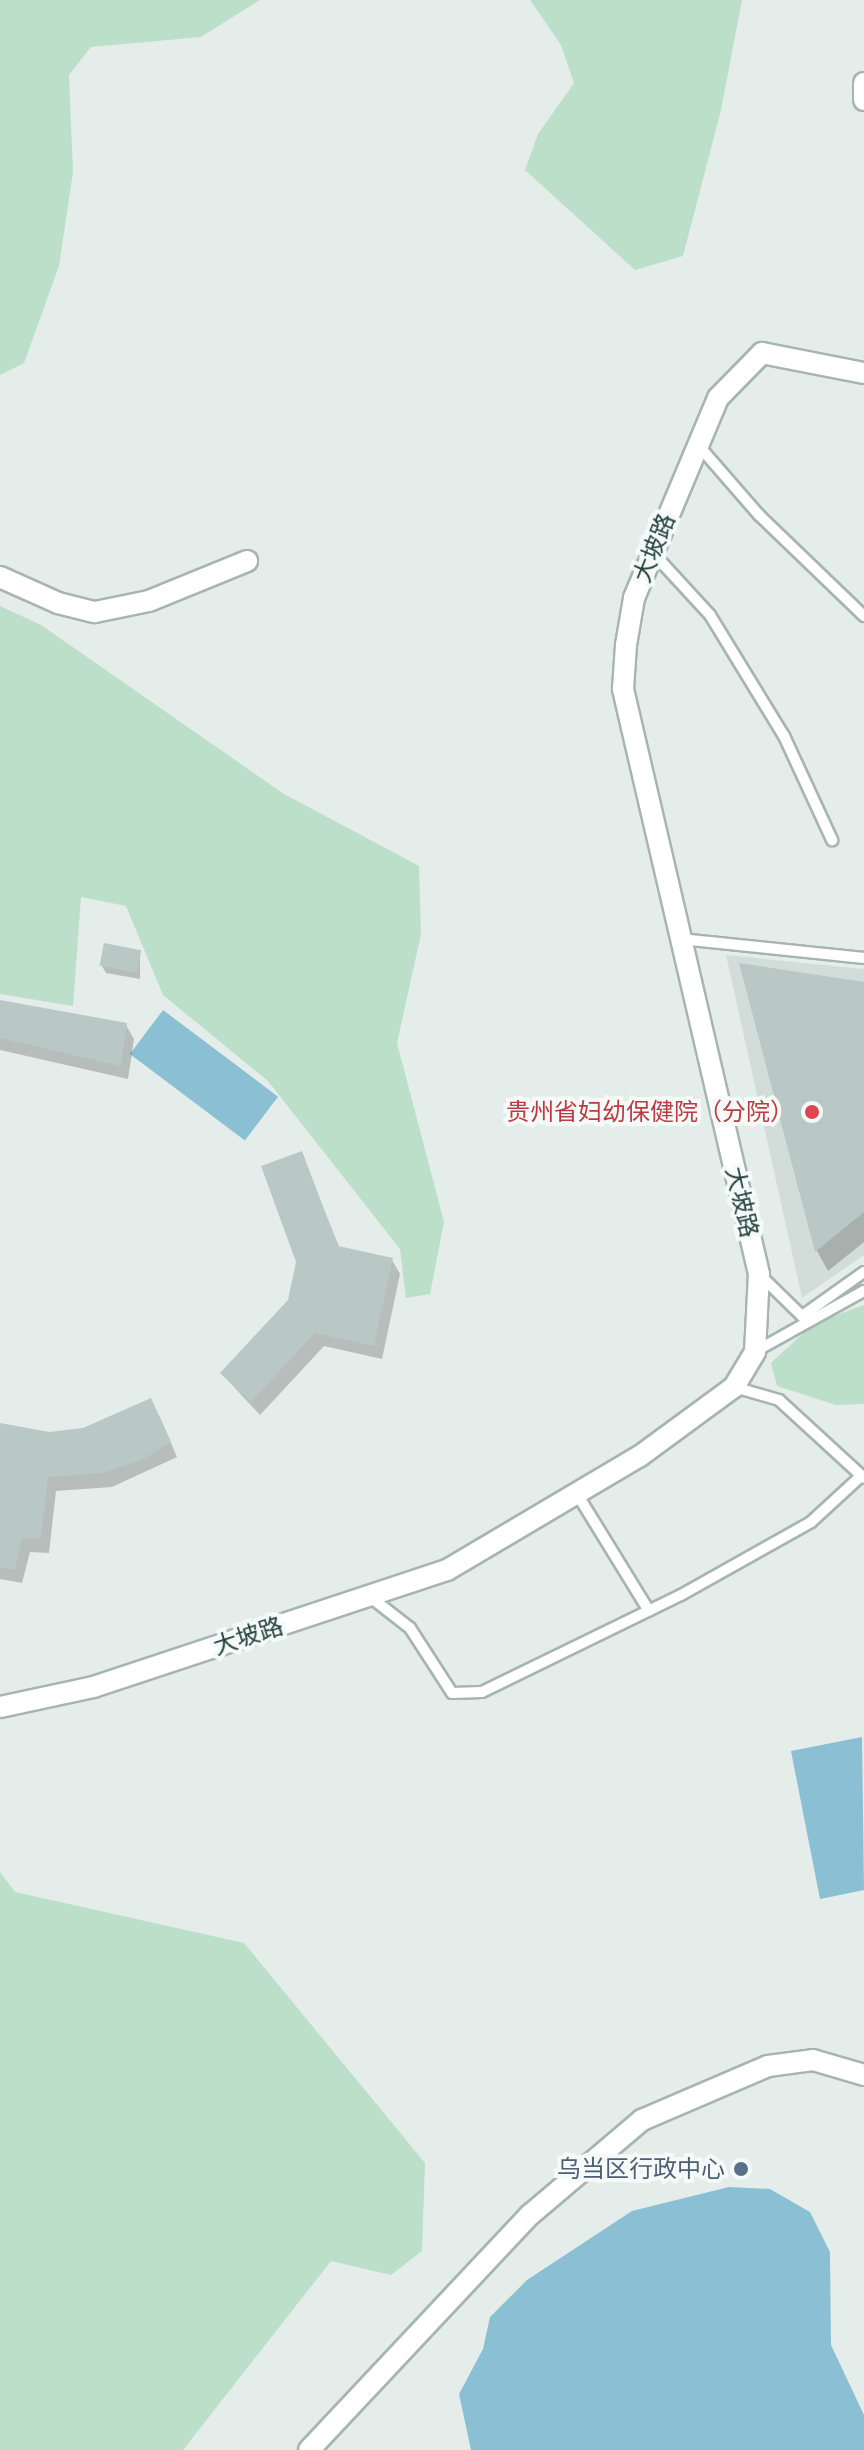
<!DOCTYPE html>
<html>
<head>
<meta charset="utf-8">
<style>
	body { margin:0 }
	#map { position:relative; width:864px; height:2450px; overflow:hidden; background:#e4edea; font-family:"PT Sans Narrow","Noto Sans SC",sans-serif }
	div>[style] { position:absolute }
	.built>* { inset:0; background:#d2ddd9 }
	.green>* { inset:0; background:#bcdfca }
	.water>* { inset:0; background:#8bbfd3; transform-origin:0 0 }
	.shadow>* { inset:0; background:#0003 }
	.building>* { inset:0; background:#b9c8c4; transform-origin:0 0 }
	.roads { filter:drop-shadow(2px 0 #a6b5b2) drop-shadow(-2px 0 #a6b5b2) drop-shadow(0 2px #a6b5b2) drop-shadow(0 -2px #a6b5b2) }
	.service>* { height:10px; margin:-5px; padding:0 5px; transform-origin:5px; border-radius:5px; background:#fff }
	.minor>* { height:20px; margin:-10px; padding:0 10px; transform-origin:10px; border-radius:10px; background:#fff }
	.dots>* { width:22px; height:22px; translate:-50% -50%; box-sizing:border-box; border:4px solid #f4faf8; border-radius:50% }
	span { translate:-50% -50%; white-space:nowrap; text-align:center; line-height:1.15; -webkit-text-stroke:8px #f4faf8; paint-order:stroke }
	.street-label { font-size:24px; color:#233f3b }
	.health-label { font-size:24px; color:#be3a42 }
	.right { translate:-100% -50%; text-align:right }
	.service-label { font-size:24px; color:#4e5e75 }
</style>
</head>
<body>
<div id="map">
	<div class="built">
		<i style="clip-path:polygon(726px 955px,864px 969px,864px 1255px,802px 1298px)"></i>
	</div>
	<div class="green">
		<i style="clip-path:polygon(0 0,260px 0,201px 37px,91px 47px,69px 75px,73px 172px,59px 266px,24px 363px,0 375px)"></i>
		<i style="clip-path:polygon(530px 0,742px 0,721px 110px,683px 256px,635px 270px,525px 170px,538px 134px,574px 83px,561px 45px)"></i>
		<i style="clip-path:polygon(0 606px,41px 625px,284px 794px,419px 866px,421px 934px,397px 1043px,444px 1222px,430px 1294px,406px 1298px,400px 1249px,268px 1081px,163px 995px,126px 906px,81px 897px,73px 1006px,0 994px)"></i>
		<i style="clip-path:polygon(864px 1305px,864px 1404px,836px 1405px,777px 1386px,771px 1363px,813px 1324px)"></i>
		<i style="clip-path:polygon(0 1872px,15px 1892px,244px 1943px,425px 2163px,422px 2251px,391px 2275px,331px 2261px,183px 2450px,0 2450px)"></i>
	</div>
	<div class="water">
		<i style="left:163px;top:1010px;width:144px;height:55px;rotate:37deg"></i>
		<i style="clip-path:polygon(862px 1737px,864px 1890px,820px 1899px,791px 1751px)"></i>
		<i style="clip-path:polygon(729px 2187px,770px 2189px,810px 2212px,830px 2252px,831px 2345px,864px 2415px,864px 2450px,471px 2450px,459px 2394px,483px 2349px,490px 2317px,527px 2280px,632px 2211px)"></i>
	</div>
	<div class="shadow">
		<i style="clip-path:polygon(140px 952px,140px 979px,106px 973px,102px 966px)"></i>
		<i style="clip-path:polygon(742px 965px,864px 984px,864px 1242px,828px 1271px,817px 1251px)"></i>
		<i style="clip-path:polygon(0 1002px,126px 1025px,134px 1039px,128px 1079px,0 1050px)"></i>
		<i style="clip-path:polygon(301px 1153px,340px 1249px,392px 1260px,400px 1274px,382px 1359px,324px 1346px,260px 1415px,222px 1374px,289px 1301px,298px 1262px)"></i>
		<i style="clip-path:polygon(159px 1415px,177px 1457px,112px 1487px,56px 1491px,49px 1553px,30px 1552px,22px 1583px,0 1579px,0 1425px,49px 1434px)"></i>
	</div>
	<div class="building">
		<i style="left:104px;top:943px;width:38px;height:23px;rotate:11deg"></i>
		<i style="clip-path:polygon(739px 963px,864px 982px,864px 1212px,815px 1252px)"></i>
		<i style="clip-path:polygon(0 1000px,127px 1023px,121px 1066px,0 1038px)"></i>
		<i style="clip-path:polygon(302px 1151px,338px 1246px,393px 1258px,374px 1346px,315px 1333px,251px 1402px,220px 1373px,288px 1300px,296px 1262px,261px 1166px)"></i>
		<i style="clip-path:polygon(151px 1398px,171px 1442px,144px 1459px,103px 1473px,48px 1477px,41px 1539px,22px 1538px,15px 1570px,0 1567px,0 1423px,49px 1432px,83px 1428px)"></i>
	</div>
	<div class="roads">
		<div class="service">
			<i style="left:699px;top:446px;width:91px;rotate:49deg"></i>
			<i style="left:759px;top:515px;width:146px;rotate:43.9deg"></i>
			<i style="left:653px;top:553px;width:84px;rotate:47.4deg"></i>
			<i style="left:710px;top:615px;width:142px;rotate:58.6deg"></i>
			<i style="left:784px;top:736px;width:115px;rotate:65.2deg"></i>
			<i style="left:681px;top:939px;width:184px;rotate:5.9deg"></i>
			<i style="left:760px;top:1275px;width:59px;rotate:44.3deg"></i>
			<i style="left:802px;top:1316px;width:76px;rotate:-35.4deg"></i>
			<i style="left:756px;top:1351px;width:124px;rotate:-29.1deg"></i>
			<i style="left:734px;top:1387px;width:47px;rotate:16.1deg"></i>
			<i style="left:779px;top:1400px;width:115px;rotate:42.5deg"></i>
			<i style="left:577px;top:1494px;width:137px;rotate:58.4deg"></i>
			<i style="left:369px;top:1596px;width:52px;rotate:38deg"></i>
			<i style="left:410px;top:1628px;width:77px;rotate:57.1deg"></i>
			<i style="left:452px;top:1693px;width:30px;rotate:-2deg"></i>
			<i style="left:482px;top:1692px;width:221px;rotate:-26deg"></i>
			<i style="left:681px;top:1595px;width:149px;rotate:-29.3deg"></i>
			<i style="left:811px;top:1522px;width:68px;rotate:-42.6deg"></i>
		</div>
		<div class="minor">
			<i style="left:864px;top:83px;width:17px;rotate:90deg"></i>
			<i style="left:0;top:577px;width:64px;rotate:24.1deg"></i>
			<i style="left:58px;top:603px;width:38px;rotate:14deg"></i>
			<i style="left:95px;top:612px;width:55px;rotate:-11.5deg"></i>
			<i style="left:149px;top:601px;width:106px;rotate:-22.2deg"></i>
			<i style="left:0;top:1707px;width:95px;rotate:-12.1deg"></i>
			<i style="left:93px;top:1687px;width:373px;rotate:-18.3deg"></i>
			<i style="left:447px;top:1570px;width:224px;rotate:-30.6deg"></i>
			<i style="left:640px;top:1456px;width:117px;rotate:-36.3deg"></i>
			<i style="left:734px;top:1387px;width:41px;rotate:-59deg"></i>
			<i style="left:755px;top:1352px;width:78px;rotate:-87.1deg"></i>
			<i style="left:759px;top:1274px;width:601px;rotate:-103.09deg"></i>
			<i style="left:623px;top:689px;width:44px;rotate:-86.1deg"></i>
			<i style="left:626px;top:645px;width:48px;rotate:-80.3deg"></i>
			<i style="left:634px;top:598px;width:217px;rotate:-67.2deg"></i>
			<i style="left:718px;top:398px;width:63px;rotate:-45.6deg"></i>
			<i style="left:762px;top:353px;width:104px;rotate:11.1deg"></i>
			<i style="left:309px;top:2450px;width:323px;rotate:-46.8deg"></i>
			<i style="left:530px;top:2215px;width:147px;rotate:-40.3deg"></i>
			<i style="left:642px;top:2120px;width:137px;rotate:-23.2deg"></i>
			<i style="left:768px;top:2066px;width:45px;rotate:-7.6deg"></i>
			<i style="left:813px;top:2060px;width:53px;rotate:16.4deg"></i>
		</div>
	</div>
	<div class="dots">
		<i style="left:812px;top:1112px;background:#e0444e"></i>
		<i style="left:741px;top:2169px;background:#5c6f8a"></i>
	</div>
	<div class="street-label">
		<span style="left:654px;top:548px;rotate:-68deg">大坡路</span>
		<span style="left:742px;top:1202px;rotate:77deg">大坡路</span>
		<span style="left:248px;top:1636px;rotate:-18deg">大坡路</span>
	</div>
	<div class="health-label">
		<span class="right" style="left:794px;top:1112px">贵州省妇幼保健院（分院）</span>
	</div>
	<div class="service-label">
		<span class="right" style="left:725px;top:2169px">乌当区行政中心</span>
	</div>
</div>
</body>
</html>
